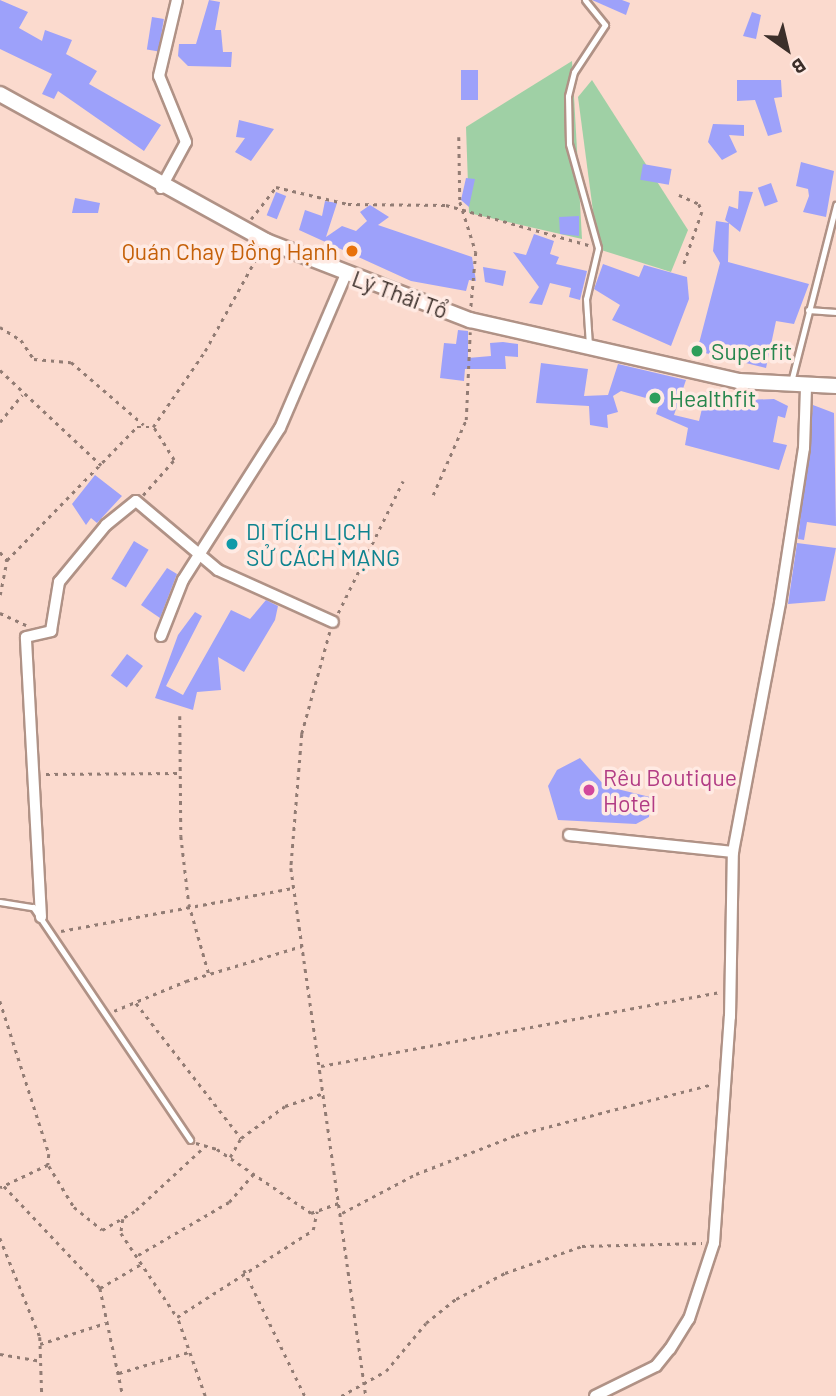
<!DOCTYPE html>
<html>
<head>
<meta charset="utf-8">
<style>
	body { margin:0 }
	#map { position:relative; width:836px; height:1396px; overflow:hidden; background:#fbdace; font-family:Barlow,sans-serif }
	div>[style] { position:absolute }
	.green>* { inset:0; background:#9fd0a5 }
	.building>* { inset:0; background:#9da1fa; transform-origin:0 0 }
	.path>* { height:2.5px; margin-top:-1.25px; transform-origin:0; background:repeating-linear-gradient(90deg,#927c74 0 3.5px,transparent 0 8.5px) }
	.roads { filter:drop-shadow(2px 0 #b09286) drop-shadow(-2px 0 #b09286) drop-shadow(0 2px #b09286) drop-shadow(0 -2px #b09286) }
	.service>* { height:5px; margin:-2.5px; padding:0 2.5px; transform-origin:2.5px; border-radius:2.5px; background:#fff }
	.minor>* { height:10px; margin:-5px; padding:0 5px; transform-origin:5px; border-radius:5px; background:#fff }
	.tertiary>* { height:14px; margin:-7px; padding:0 7px; transform-origin:7px; border-radius:7px; background:#fff }
	.dots>* { width:19px; height:19px; translate:-50% -50%; box-sizing:border-box; border:4px solid #ffeae3; border-radius:50% }
	span { translate:-50% -50%; white-space:nowrap; text-align:center; line-height:1.15; -webkit-text-stroke:7px #ffeae3; paint-order:stroke }
	.food-label { font-size:23px; color:#c56008 }
	.right { translate:-100% -50%; text-align:right }
	.street-label { font-size:23px; color:#3c2f2a }
	.leisure-label { font-size:23px; color:#27864d }
	.left { translate:0 -50%; text-align:left }
	.culture-label { font-size:23px; color:#0d838f }
	.hotel-label { font-size:23px; color:#b23c85 }
	.north { position:absolute; left:752px; top:14px; width:70px; height:70px; -webkit-text-stroke:5px #ffeae3; paint-order:stroke; rotate:146deg; font-size:19px; font-weight:700; line-height:28px; text-align:center; color:#3c2f2a }
	.north::after { content:''; display:block; margin:auto; width:24px; height:32px; background:#3c2f2a; clip-path:polygon(50% 0,100% 100%,50% 72%,0 100%) }
</style>
</head>
<body>
<div id="map">
	<div class="green">
		<i style="clip-path:polygon(572px 61px,582px 239px,469px 213px,466px 127px)"></i>
		<i style="clip-path:polygon(592px 80px,688px 230px,671px 272px,598px 249px,578px 97px)"></i>
	</div>
	<div class="building">
		<i style="clip-path:polygon(0 0,28px 12px,19px 28px,42px 41px,45px 30px,72px 40px,66px 54px,97px 71px,89px 84px,161px 125px,144px 151px,58px 91px,54px 99px,42px 94px,52px 74px,0 49px)"></i>
		<i style="clip-path:polygon(209px 0,220px 2px,215px 30px,221px 30px,223px 52px,232px 52px,231px 67px,188px 66px,178px 56px,179px 44px,196px 44px)"></i>
		<i style="clip-path:polygon(592px 0,622px 0,630px 3px,626px 15px)"></i>
		<i style="clip-path:polygon(752px 12px,761px 15px,756px 39px,743px 36px)"></i>
		<i style="left:152px;top:17px;width:12px;height:33px;rotate:9deg"></i>
		<i style="left:461px;top:70px;width:17px;height:30px"></i>
		<i style="clip-path:polygon(737px 80px,781px 80px,782px 97px,774px 98px,782px 132px,768px 136px,755px 100px,737px 101px)"></i>
		<i style="clip-path:polygon(239px 120px,274px 129px,251px 161px,235px 152px,245px 138px,236px 137px)"></i>
		<i style="clip-path:polygon(713px 124px,744px 125px,744px 136px,729px 135px,737px 152px,722px 160px,708px 142px)"></i>
		<i style="clip-path:polygon(801px 162px,834px 171px,826px 217px,803px 212px,809px 196px,808px 189px,796px 186px)"></i>
		<i style="left:643px;top:164px;width:29px;height:16px;rotate:10deg"></i>
		<i style="clip-path:polygon(466px 178px,475px 179px,469px 207px,461px 200px)"></i>
		<i style="left:771px;top:183px;width:20px;height:14px;rotate:70deg"></i>
		<i style="clip-path:polygon(739px 191px,753px 192px,740px 232px,725px 220px,729px 206px,738px 209px)"></i>
		<i style="left:276px;top:192px;width:11px;height:25px;rotate:22deg"></i>
		<i style="clip-path:polygon(75px 198px,100px 203px,98px 213px,72px 213px)"></i>
		<i style="clip-path:polygon(325px 201px,337px 203px,326px 237px,342px 226px,356px 231px,367px 221px,360px 212px,370px 205px,389px 217px,378px 225px,472px 257px,476px 281px,469px 280px,466px 291px,411px 281px,299px 230px,305px 210px,322px 216px)"></i>
		<i style="clip-path:polygon(579px 216px,579px 236px,560px 234px,559px 217px)"></i>
		<i style="clip-path:polygon(716px 221px,729px 223px,728px 262px,809px 284px,794px 324px,776px 321px,766px 368px,697px 351px,720px 263px,713px 251px)"></i>
		<i style="clip-path:polygon(534px 234px,554px 241px,550px 254px,559px 257px,556px 264px,587px 271px,580px 300px,569px 297px,571px 288px,550px 283px,542px 305px,529px 303px,539px 287px,513px 252px,526px 255px)"></i>
		<i style="clip-path:polygon(603px 264px,639px 277px,644px 265px,687px 277px,689px 299px,671px 346px,612px 320px,620px 305px,594px 289px)"></i>
		<i style="clip-path:polygon(483px 267px,506px 271px,503px 286px,485px 282px)"></i>
		<i style="clip-path:polygon(458px 330px,468px 331px,468px 358px,491px 356px,490px 343px,503px 342px,518px 344px,518px 357px,505px 356px,506px 369px,465px 369px,464px 381px,440px 378px,444px 343px,456px 344px)"></i>
		<i style="clip-path:polygon(541px 363px,588px 369px,584px 396px,608px 395px,618px 364px,686px 380px,674px 415px,699px 421px,706px 392px,740px 405px,742px 400px,774px 399px,788px 406px,785px 418px,778px 416px,773px 442px,787px 445px,779px 470px,685px 445px,688px 428px,656px 414px,660px 402px,621px 391px,613px 396px,618px 412px,607px 415px,608px 428px,590px 425px,589px 406px,536px 403px)"></i>
		<i style="clip-path:polygon(813px 405px,834px 413px,836px 526px,807px 522px,804px 540px,798px 539px)"></i>
		<i style="clip-path:polygon(95px 475px,122px 496px,97px 523px,91px 518px,86px 525px,72px 504px)"></i>
		<i style="left:134px;top:541px;width:17px;height:44px;rotate:31deg"></i>
		<i style="clip-path:polygon(797px 543px,836px 548px,825px 601px,788px 604px)"></i>
		<i style="clip-path:polygon(167px 568px,177px 574px,160px 618px,141px 605px)"></i>
		<i style="clip-path:polygon(266px 600px,278px 606px,275px 620px,244px 672px,218px 657px,221px 690px,197px 692px,193px 710px,155px 698px,178px 635px,195px 612px,202px 616px,166px 686px,183px 695px,231px 610px,250px 619px)"></i>
		<i style="left:127px;top:654px;width:20px;height:27px;rotate:37deg"></i>
		<i style="clip-path:polygon(580px 758px,605px 786px,650px 797px,649px 817px,636px 824px,558px 820px,548px 786px,557px 770px)"></i>
	</div>
	<div class="path">
		<i style="left:459px;top:137px;width:65px;rotate:89.1deg"></i>
		<i style="left:460px;top:202px;width:52px;rotate:72.3deg"></i>
		<i style="left:476px;top:252px;width:56px;rotate:95.1deg"></i>
		<i style="left:679px;top:195px;width:22px;rotate:24deg"></i>
		<i style="left:699px;top:204px;width:9px;rotate:69deg"></i>
		<i style="left:702px;top:212px;width:55px;rotate:109.1deg"></i>
		<i style="left:251px;top:219px;width:41px;rotate:-52deg"></i>
		<i style="left:276px;top:187px;width:74px;rotate:13.3deg"></i>
		<i style="left:348px;top:204px;width:98px;rotate:0.6deg"></i>
		<i style="left:446px;top:205px;width:148px;rotate:15.7deg"></i>
		<i style="left:0;top:327px;width:25px;rotate:32deg"></i>
		<i style="left:21px;top:340px;width:23px;rotate:56deg"></i>
		<i style="left:34px;top:359px;width:37px;rotate:5deg"></i>
		<i style="left:71px;top:362px;width:96px;rotate:40.8deg"></i>
		<i style="left:0;top:370px;width:139px;rotate:43.2deg"></i>
		<i style="left:0;top:422px;width:35px;rotate:-51deg"></i>
		<i style="left:143px;top:495px;width:47px;rotate:-48.5deg"></i>
		<i style="left:174px;top:460px;width:39px;rotate:-122deg"></i>
		<i style="left:153px;top:427px;width:92px;rotate:-55.6deg"></i>
		<i style="left:205px;top:351px;width:112px;rotate:-61.1deg"></i>
		<i style="left:433px;top:495px;width:82px;rotate:-66.3deg"></i>
		<i style="left:466px;top:420px;width:88px;rotate:-87.4deg"></i>
		<i style="left:0;top:552px;width:11px;rotate:49deg"></i>
		<i style="left:0;top:595px;width:36px;rotate:-79deg"></i>
		<i style="left:7px;top:560px;width:186px;rotate:-45.7deg"></i>
		<i style="left:137px;top:427px;width:16px"></i>
		<i style="left:0;top:613px;width:29px;rotate:25deg"></i>
		<i style="left:338px;top:613px;width:147px;rotate:-63.8deg"></i>
		<i style="left:330px;top:632px;width:106px;rotate:105.4deg"></i>
		<i style="left:302px;top:734px;width:134px;rotate:94.7deg"></i>
		<i style="left:291px;top:868px;width:533px;rotate:81.92deg"></i>
		<i style="left:180px;top:716px;width:120px;rotate:89.5deg"></i>
		<i style="left:181px;top:836px;width:68px;rotate:83.3deg"></i>
		<i style="left:189px;top:904px;width:73px;rotate:74.1deg"></i>
		<i style="left:46px;top:774px;width:133px;rotate:-0.4deg"></i>
		<i style="left:61px;top:931px;width:237px;rotate:-10.5deg"></i>
		<i style="left:0;top:1001px;width:161px;rotate:72.2deg"></i>
		<i style="left:49px;top:1154px;width:11px;rotate:95deg"></i>
		<i style="left:48px;top:1165px;width:53px;rotate:154.4deg"></i>
		<i style="left:136px;top:1003px;width:171px;rotate:52.1deg"></i>
		<i style="left:114px;top:1011px;width:78px;rotate:-22.6deg"></i>
		<i style="left:186px;top:981px;width:121px;rotate:-16.8deg"></i>
		<i style="left:321px;top:1066px;width:406px;rotate:-10.5deg"></i>
		<i style="left:196px;top:1143px;width:22px;rotate:16deg"></i>
		<i style="left:217px;top:1149px;width:114px;rotate:34.2deg"></i>
		<i style="left:311px;top:1213px;width:30px;rotate:-20deg"></i>
		<i style="left:230px;top:1157px;width:22px;rotate:-60deg"></i>
		<i style="left:241px;top:1138px;width:54px;rotate:-36deg"></i>
		<i style="left:285px;top:1106px;width:41px;rotate:-18.4deg"></i>
		<i style="left:49px;top:1166px;width:48px;rotate:58.6deg"></i>
		<i style="left:74px;top:1207px;width:36px;rotate:39deg"></i>
		<i style="left:102px;top:1230px;width:39px;rotate:-30deg"></i>
		<i style="left:136px;top:1210px;width:93px;rotate:-42.8deg"></i>
		<i style="left:4px;top:1186px;width:140px;rotate:46.7deg"></i>
		<i style="left:100px;top:1288px;width:110px;rotate:78deg"></i>
		<i style="left:342px;top:1213px;width:84px;rotate:-27.8deg"></i>
		<i style="left:416px;top:1174px;width:107px;rotate:-21.3deg"></i>
		<i style="left:516px;top:1135px;width:203px;rotate:-14.5deg"></i>
		<i style="left:123px;top:1219px;width:14px;rotate:98deg"></i>
		<i style="left:121px;top:1233px;width:101px;rotate:56.3deg"></i>
		<i style="left:0;top:1238px;width:107px;rotate:68deg"></i>
		<i style="left:40px;top:1337px;width:59px;rotate:88.1deg"></i>
		<i style="left:138px;top:1255px;width:105px;rotate:-30.2deg"></i>
		<i style="left:229px;top:1202px;width:37px;rotate:-49deg"></i>
		<i style="left:244px;top:1270px;width:140px;rotate:64.2deg"></i>
		<i style="left:100px;top:1288px;width:50px;rotate:-30.2deg"></i>
		<i style="left:40px;top:1344px;width:69px;rotate:-17.7deg"></i>
		<i style="left:0;top:1354px;width:42px;rotate:9.7deg"></i>
		<i style="left:119px;top:1373px;width:73px;rotate:-16.7deg"></i>
		<i style="left:205px;top:1396px;width:84px;rotate:-109.5deg"></i>
		<i style="left:177px;top:1317px;width:161px;rotate:-32.6deg"></i>
		<i style="left:313px;top:1230px;width:19px;rotate:-78deg"></i>
		<i style="left:341px;top:1396px;width:51px;rotate:-29.1deg"></i>
		<i style="left:386px;top:1371px;width:62px;rotate:-50.2deg"></i>
		<i style="left:426px;top:1323px;width:38px;rotate:-39deg"></i>
		<i style="left:456px;top:1299px;width:55px;rotate:-28deg"></i>
		<i style="left:505px;top:1273px;width:82px;rotate:-19.3deg"></i>
		<i style="left:582px;top:1246px;width:120px;rotate:-1.4deg"></i>
	</div>
	<div class="roads">
		<div class="service">
			<i style="left:585px;top:0;width:32px;rotate:51deg"></i>
			<i style="left:605px;top:25px;width:56px;rotate:123.4deg"></i>
			<i style="left:574px;top:72px;width:25px;rotate:104deg"></i>
			<i style="left:568px;top:96px;width:48px;rotate:88.8deg"></i>
			<i style="left:569px;top:144px;width:108px;rotate:74.4deg"></i>
			<i style="left:598px;top:248px;width:52px;rotate:103.2deg"></i>
			<i style="left:586px;top:299px;width:47px;rotate:86.3deg"></i>
			<i style="left:808px;top:310px;width:28px;rotate:4deg"></i>
			<i style="left:791px;top:382px;width:183px;rotate:-75.7deg"></i>
			<i style="left:0;top:902px;width:33px;rotate:9deg"></i>
			<i style="left:33px;top:907px;width:281px;rotate:56deg"></i>
		</div>
		<div class="minor">
			<i style="left:161px;top:188px;width:52px;rotate:-61.5deg"></i>
			<i style="left:186px;top:142px;width:71px;rotate:-112.2deg"></i>
			<i style="left:159px;top:76px;width:78px;rotate:-76.7deg"></i>
			<i style="left:161px;top:636px;width:60px;rotate:-68.6deg"></i>
			<i style="left:183px;top:580px;width:180px;rotate:-57.5deg"></i>
			<i style="left:280px;top:428px;width:168px;rotate:-66.8deg"></i>
			<i style="left:569px;top:835px;width:165px;rotate:5.9deg"></i>
			<i style="left:41px;top:917px;width:280px;rotate:-93.1deg"></i>
			<i style="left:26px;top:637px;width:26px;rotate:-13deg"></i>
			<i style="left:51px;top:631px;width:50px;rotate:-80.7deg"></i>
			<i style="left:59px;top:582px;width:74px;rotate:-50.5deg"></i>
			<i style="left:106px;top:525px;width:38px;rotate:-39deg"></i>
			<i style="left:136px;top:501px;width:107px;rotate:40.1deg"></i>
			<i style="left:218px;top:570px;width:126px;rotate:24.3deg"></i>
			<i style="left:595px;top:1396px;width:68px;rotate:-26.2deg"></i>
			<i style="left:656px;top:1366px;width:22px;rotate:-51deg"></i>
			<i style="left:670px;top:1349px;width:36px;rotate:-58deg"></i>
			<i style="left:689px;top:1319px;width:80px;rotate:-71.8deg"></i>
			<i style="left:714px;top:1243px;width:227px;rotate:-86deg"></i>
			<i style="left:730px;top:1017px;width:165px;rotate:-89deg"></i>
			<i style="left:733px;top:852px;width:253px;rotate:-79.3deg"></i>
			<i style="left:780px;top:603px;width:157px;rotate:-81.2deg"></i>
			<i style="left:804px;top:448px;width:61px;rotate:-88.1deg"></i>
		</div>
		<div class="tertiary">
			<i style="left:0;top:94px;width:304px;rotate:28.9deg"></i>
			<i style="left:266px;top:241px;width:219px;rotate:21.2deg"></i>
			<i style="left:470px;top:320px;width:276px;rotate:12.8deg"></i>
			<i style="left:739px;top:381px;width:97px;rotate:3deg"></i>
		</div>
	</div>
	<div class="dots">
		<i style="left:352px;top:251px;background:#e8710a"></i>
		<i style="left:697px;top:351px;background:#2e9e5b"></i>
		<i style="left:655px;top:398px;background:#2e9e5b"></i>
		<i style="left:232px;top:544px;background:#0f9aa8"></i>
		<i style="left:589px;top:790px;background:#d1479c"></i>
	</div>
	<div class="food-label">
		<span class="right" style="left:338px;top:251px">Quán Chay Đồng Hạnh</span>
	</div>
	<div class="street-label">
		<span style="left:400px;top:294px;rotate:20deg">Lý Thái Tổ</span>
	</div>
	<div class="leisure-label">
		<span class="left" style="left:711px;top:351px">Superfit</span>
		<span class="left" style="left:669px;top:398px">Healthfit</span>
	</div>
	<div class="culture-label">
		<span class="left" style="left:246px;top:544px">DI TÍCH LỊCH<br>SỬ CÁCH MẠNG</span>
	</div>
	<div class="hotel-label">
		<span class="left" style="left:603px;top:790px">Rêu Boutique<br>Hotel</span>
	</div>
	<div class="north">B</div>
</div>
</body>
</html>
